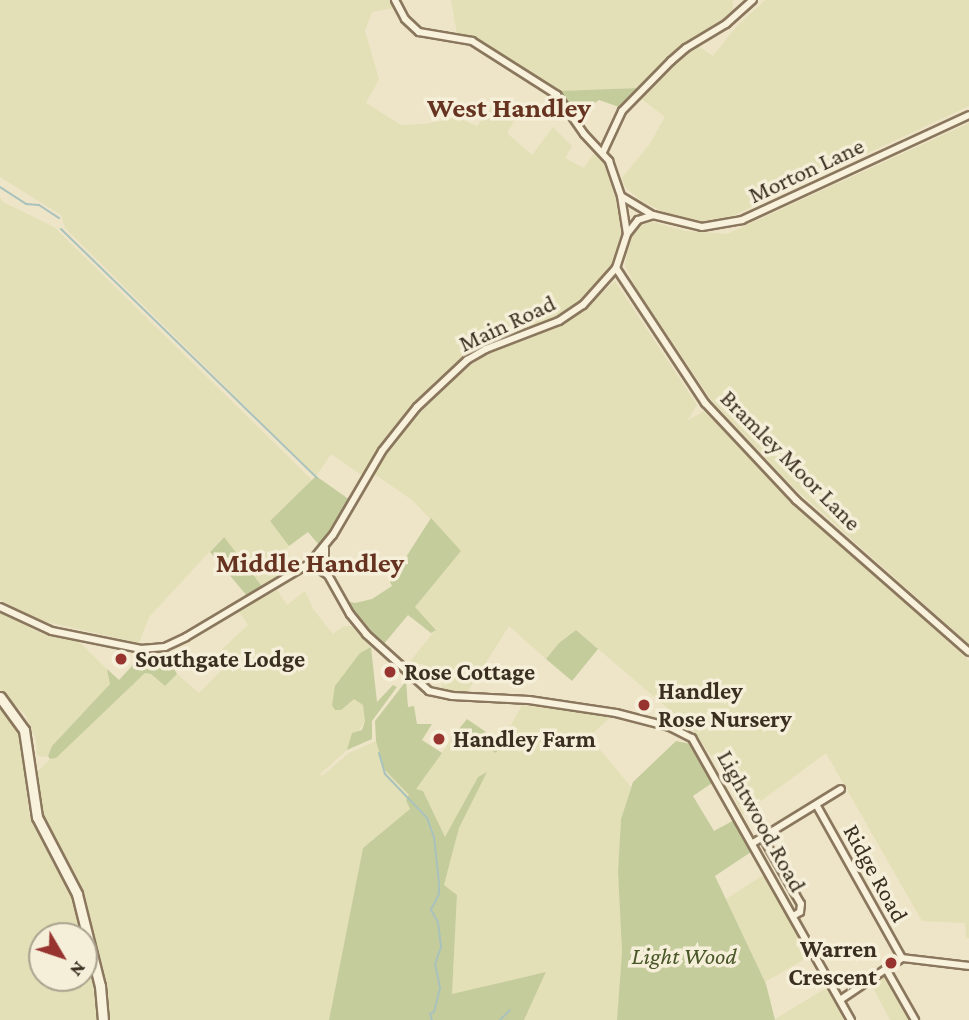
<!DOCTYPE html>
<html>
<head>
<meta charset="utf-8">
<style>
	body { margin:0 }
	#map { position:relative; width:969px; height:1020px; overflow:hidden; background:#eee5c8; font-family:"Crimson Pro",serif }
	div>[style] { position:absolute }
	.farmland>* { inset:0; background:#e3dfb6 }
	.green>* { inset:0; background:#c4cc9c }
	.stream>* { height:2px; margin:-1px; padding:0 1px; transform-origin:1px; border-radius:1px; background:#a9c2bc }
	.roads { filter:drop-shadow(2px 0 #8a775d) drop-shadow(-2px 0 #8a775d) drop-shadow(0 2px #8a775d) drop-shadow(0 -2px #8a775d) }
	.minor>* { height:6px; margin:-3px; padding:0 3px; transform-origin:3px; border-radius:3px; background:#f8f1dc }
	.secondary>* { height:9px; margin:-4.5px; padding:0 4.5px; transform-origin:4.5px; border-radius:4.5px; background:#f8f1dc }
	.dots>* { width:19px; height:19px; translate:-50% -50%; box-sizing:border-box; border:4px solid #f5eed8; border-radius:50% }
	span { translate:-50% -50%; white-space:nowrap; text-align:center; line-height:1.15; -webkit-text-stroke:7px #f5eed8; paint-order:stroke }
	.street-label { font-size:24px; color:#3b2f21 }
	.poi-label { font-size:24px; color:#3b2f21; font-weight:700 }
	.left { translate:0 -50%; text-align:left }
	.right { translate:-100% -50%; text-align:right }
	.park-label { font-size:24px; color:#485628; font-style:italic }
	.quarter-label { font-size:28px; color:#663321; font-weight:700 }
	.north { position:absolute; left:28px; top:922px; width:70px; height:70px; box-sizing:border-box; background:#f5eed8; border:2px solid #aba28f; border-radius:50%; rotate:129deg; font-size:19px; font-weight:700; line-height:28px; text-align:center; color:#3b2f21 }
	.north::after { content:''; display:block; margin:auto; width:24px; height:32px; background:#97342f; clip-path:polygon(50% 0,100% 100%,50% 72%,0 100%) }
</style>
</head>
<body>
<div id="map">
	<div class="farmland">
		<i style="clip-path:polygon(0 0,392px 0,394px 8px,372px 12px,365px 31px,379px 79px,366px 103px,401px 125px,426px 124px,456px 117px,477px 126px,498px 97px,519px 113px,507px 133px,532px 155px,553px 127px,572px 146px,565px 158px,584px 168px,595px 152px,603px 156px,616px 190px,620px 213px,621px 234px,613px 264px,600px 284px,566px 315px,469px 354px,438px 380px,379px 449px,363px 476px,331px 454px,316px 476px,65px 228px,61px 215px,0 177px)"></i>
		<i style="clip-path:polygon(451px 0,733px 0,733px 12px,685px 43px,639px 88px,559px 91px,485px 44px,457px 34px)"></i>
		<i style="clip-path:polygon(765px 0,969px 0,969px 106px,728px 218px,702px 221px,669px 215px,640px 200px,625px 187px,622px 178px,649px 145px,665px 117px,639px 97px,696px 45px,713px 56px,736px 27px)"></i>
		<i style="clip-path:polygon(969px 123px,969px 644px,792px 486px,712px 401px,636px 288px,625px 265px,630px 232px,641px 225px,653px 222px,685px 231px,727px 234px)"></i>
		<i style="clip-path:polygon(0 197px,3px 202px,54px 227px,312px 480px,270px 521px,289px 546px,286px 549px,290px 554px,282px 562px,290px 572px,264px 589px,223px 537px,149px 617px,139px 643px,43px 621px,0 600px)"></i>
		<i style="clip-path:polygon(615px 281px,697px 405px,687px 421px,704px 411px,782px 489px,788px 501px,802px 509px,969px 661px,969px 938px,966px 938px,965px 923px,922px 921px,826px 753px,742px 815px,726px 777px,693px 730px,576px 630px,559px 643px,546px 659px,509px 626px,466px 694px,441px 690px,443px 680px,431px 670px,422px 664px,408px 664px,436px 629px,415px 607px,461px 551px,412px 500px,373px 473px,390px 445px,421px 409px,460px 373px,488px 353px,530px 338px,576px 316px)"></i>
		<i style="clip-path:polygon(277px 590px,287px 605px,305px 591px,313px 609px,333px 634px,344px 626px,352px 626px,371px 647px,360px 653px,354px 698px,363px 705px,365px 721px,347px 750px,320px 774px,322px 776px,349px 753px,376px 741px,384px 769px,409px 795px,410px 809px,363px 848px,329px 1020px,110px 1020px,107px 982px,96px 940px,80px 889px,44px 819px,37px 797px,37px 772px,50px 759px,56px 758px,145px 673px,151px 674px,165px 686px,177px 674px,199px 693px,226px 666px,217px 654px,248px 625px,239px 611px)"></i>
		<i style="clip-path:polygon(0 612px,40px 633px,78px 641px,107px 669px,110px 680px,110px 684px,52px 746px,48px 756px,42px 757px,37px 755px,36px 740px,26px 716px,0 689px)"></i>
		<i style="clip-path:polygon(0 705px,20px 733px,29px 814px,70px 888px,81px 936px,42px 936px,42px 978px,84px 978px,84px 950px,94px 988px,97px 1020px,0 1020px)"></i>
		<i style="clip-path:polygon(522px 705px,612px 716px,594px 732px,592px 740px,631px 787px,621px 819px,618px 872px,622px 952px,617px 1020px,524px 1020px,546px 973px,452px 995px,457px 895px,444px 885px,459px 828px,486px 773px,478px 777px,445px 838px,423px 791px,415px 790px,458px 730px,496px 753px)"></i>
		<i style="clip-path:polygon(765px 874px,810px 956px,765px 982px,726px 899px)"></i>
		<i style="clip-path:polygon(884px 976px,910px 1020px,890px 1020px,871px 984px)"></i>
		<i style="clip-path:polygon(828px 987px,844px 1020px,775px 1020px,775px 1019px)"></i>
	</div>
	<div class="green">
		<i style="clip-path:polygon(639px 88px,622px 108px,599px 100px,575px 117px,559px 91px)"></i>
		<i style="clip-path:polygon(316px 476px,350px 500px,319px 545px,308px 532px,289px 546px,270px 521px)"></i>
		<i style="clip-path:polygon(431px 518px,461px 551px,415px 607px,436px 630px,431px 633px,408px 615px,383px 645px,346px 601px,355px 603px,372px 599px,392px 586px,390px 582px)"></i>
		<i style="clip-path:polygon(224px 537px,264px 589px,248px 597px,210px 552px)"></i>
		<i style="clip-path:polygon(576px 630px,598px 649px,572px 681px,546px 659px,559px 643px)"></i>
		<i style="clip-path:polygon(371px 647px,377px 702px,393px 685px,397px 687px,372px 721px,372px 739px,347px 750px,352px 733px,362px 730px,365px 721px,363px 705px,354px 699px,341px 710px,335px 710px,332px 705px,335px 686px,360px 653px)"></i>
		<i style="clip-path:polygon(164px 651px,177px 674px,165px 686px,151px 674px,145px 673px,56px 758px,50px 759px,48px 756px,52px 746px,110px 684px,107px 669px,119px 680px,143px 654px)"></i>
		<i style="clip-path:polygon(406px 681px,408px 707px,414px 706px,417px 724px,432px 724px,422px 740px,442px 753px,416px 789px,423px 791px,445px 837px,478px 777px,487px 772px,459px 828px,444px 885px,457px 895px,452px 994px,546px 972px,524px 1020px,329px 1020px,363px 848px,410px 809px,406px 800px,409px 795px,384px 769px,376px 741px,375px 721px)"></i>
		<i style="clip-path:polygon(467px 719px,502px 743px,496px 753px,458px 730px)"></i>
		<i style="clip-path:polygon(676px 741px,691px 744px,715px 781px,693px 796px,714px 831px,736px 819px,754px 850px,715px 876px,766px 984px,775px 1020px,617px 1020px,622px 952px,618px 872px,621px 819px,633px 782px)"></i>
	</div>
	<div class="stream">
		<i style="left:0;top:187px;width:31px;rotate:33deg"></i>
		<i style="left:26px;top:204px;width:13px;rotate:4deg"></i>
		<i style="left:39px;top:205px;width:24px;rotate:33deg"></i>
		<i style="left:61px;top:229px;width:357px;rotate:44.2deg"></i>
		<i style="left:379px;top:753px;width:22px;rotate:74deg"></i>
		<i style="left:385px;top:774px;width:61px;rotate:46.3deg"></i>
		<i style="left:427px;top:818px;width:20px;rotate:70deg"></i>
		<i style="left:434px;top:837px;width:46px;rotate:83.8deg"></i>
		<i style="left:439px;top:883px;width:11px;rotate:90deg"></i>
		<i style="left:439px;top:894px;width:18px;rotate:117deg"></i>
		<i style="left:431px;top:910px;width:14px;rotate:60deg"></i>
		<i style="left:438px;top:922px;width:25px;rotate:83deg"></i>
		<i style="left:441px;top:947px;width:18px;rotate:109deg"></i>
		<i style="left:435px;top:964px;width:25px;rotate:78deg"></i>
		<i style="left:440px;top:988px;width:25px;rotate:104deg"></i>
		<i style="left:434px;top:1012px;width:4px;rotate:153deg"></i>
		<i style="left:430px;top:1014px;width:6px;rotate:72deg"></i>
		<i style="left:500px;top:1020px;width:14px;rotate:-45deg"></i>
	</div>
	<div class="roads">
		<div class="minor">
			<i style="left:395px;top:0;width:21px;rotate:62deg"></i>
			<i style="left:405px;top:19px;width:19px;rotate:43deg"></i>
			<i style="left:419px;top:32px;width:54px;rotate:9.6deg"></i>
			<i style="left:472px;top:41px;width:101px;rotate:32.4deg"></i>
			<i style="left:557px;top:95px;width:47px;rotate:55.3deg"></i>
			<i style="left:584px;top:134px;width:37px;rotate:47deg"></i>
			<i style="left:609px;top:161px;width:37px;rotate:71deg"></i>
			<i style="left:621px;top:196px;width:38px;rotate:81deg"></i>
			<i style="left:603px;top:152px;width:45px;rotate:-65.1deg"></i>
			<i style="left:622px;top:111px;width:70px;rotate:-45.6deg"></i>
			<i style="left:671px;top:61px;width:20px;rotate:-41deg"></i>
			<i style="left:686px;top:48px;width:47px;rotate:-31deg"></i>
			<i style="left:726px;top:24px;width:36px;rotate:-42deg"></i>
			<i style="left:621px;top:196px;width:35px;rotate:31deg"></i>
			<i style="left:616px;top:268px;width:162px;rotate:56.6deg"></i>
			<i style="left:705px;top:403px;width:133px;rotate:46.8deg"></i>
			<i style="left:796px;top:500px;width:230px;rotate:41.3deg"></i>
			<i style="left:310px;top:563px;width:22px;rotate:34deg"></i>
			<i style="left:328px;top:575px;width:45px;rotate:60.6deg"></i>
			<i style="left:350px;top:614px;width:26px;rotate:51deg"></i>
			<i style="left:366px;top:634px;width:85px;rotate:42.1deg"></i>
			<i style="left:429px;top:691px;width:24px;rotate:12deg"></i>
			<i style="left:452px;top:696px;width:77px;rotate:3deg"></i>
			<i style="left:529px;top:700px;width:88px;rotate:8.5deg"></i>
			<i style="left:616px;top:713px;width:56px;rotate:14.5deg"></i>
			<i style="left:670px;top:727px;width:25px;rotate:27deg"></i>
			<i style="left:692px;top:738px;width:324px;rotate:60.6deg"></i>
			<i style="left:325px;top:571px;width:23px;rotate:-90deg"></i>
			<i style="left:0;top:607px;width:57px;rotate:24.8deg"></i>
			<i style="left:52px;top:631px;width:91px;rotate:11.4deg"></i>
			<i style="left:141px;top:649px;width:24px;rotate:-5deg"></i>
			<i style="left:165px;top:647px;width:23px;rotate:-25deg"></i>
			<i style="left:186px;top:637px;width:144px;rotate:-30.8deg"></i>
			<i style="left:310px;top:563px;width:36px;rotate:-51deg"></i>
			<i style="left:333px;top:535px;width:97px;rotate:-59.7deg"></i>
			<i style="left:382px;top:451px;width:56px;rotate:-51.5deg"></i>
			<i style="left:417px;top:407px;width:69px;rotate:-43.2deg"></i>
			<i style="left:467px;top:360px;width:22px;rotate:-30deg"></i>
			<i style="left:486px;top:349px;width:78px;rotate:-21deg"></i>
			<i style="left:559px;top:321px;width:29px;rotate:-34deg"></i>
			<i style="left:583px;top:305px;width:50px;rotate:-48.3deg"></i>
			<i style="left:616px;top:268px;width:36px;rotate:-72deg"></i>
			<i style="left:627px;top:234px;width:18px;rotate:-52deg"></i>
			<i style="left:638px;top:220px;width:16px;rotate:-18deg"></i>
			<i style="left:653px;top:215px;width:50px;rotate:13.8deg"></i>
			<i style="left:702px;top:227px;width:41px;rotate:-9.9deg"></i>
			<i style="left:742px;top:220px;width:250px;rotate:-24.8deg"></i>
			<i style="left:817px;top:806px;width:174px;rotate:60.8deg"></i>
			<i style="left:763px;top:838px;width:76px;rotate:60.1deg"></i>
			<i style="left:801px;top:904px;width:8px;rotate:97deg"></i>
			<i style="left:800px;top:912px;width:8px;rotate:150deg"></i>
			<i style="left:753px;top:843px;width:103px;rotate:-31.5deg"></i>
			<i style="left:886px;top:969px;width:59px;rotate:60.4deg"></i>
			<i style="left:840px;top:1000px;width:75px;rotate:-34.1deg"></i>
			<i style="left:902px;top:958px;width:67px;rotate:6.8deg"></i>
		</div>
		<div class="secondary">
			<i style="left:0;top:697px;width:41px;rotate:54deg"></i>
			<i style="left:24px;top:730px;width:88px;rotate:81.5deg"></i>
			<i style="left:37px;top:817px;width:87px;rotate:62.5deg"></i>
			<i style="left:77px;top:894px;width:95px;rotate:76deg"></i>
			<i style="left:100px;top:986px;width:34px;rotate:85deg"></i>
		</div>
	</div>
	<div class="dots">
		<i style="left:121px;top:659px;background:#97342f"></i>
		<i style="left:390px;top:672px;background:#97342f"></i>
		<i style="left:644px;top:705px;background:#97342f"></i>
		<i style="left:439px;top:739px;background:#97342f"></i>
		<i style="left:891px;top:963px;background:#97342f"></i>
	</div>
	<div class="street-label">
		<span style="left:806px;top:170px;rotate:-25deg">Morton Lane</span>
		<span style="left:507px;top:323px;rotate:-25deg">Main Road</span>
		<span style="left:791px;top:460px;rotate:45deg">Bramley Moor Lane</span>
		<span style="left:762px;top:821px;rotate:61deg">Lightwood Road</span>
		<span style="left:876px;top:873px;rotate:61deg">Ridge Road</span>
	</div>
	<div class="poi-label">
		<span class="left" style="left:135px;top:659px">Southgate Lodge</span>
		<span class="left" style="left:404px;top:672px">Rose Cottage</span>
		<span class="left" style="left:658px;top:705px">Handley<br>Rose Nursery</span>
		<span class="left" style="left:453px;top:739px">Handley Farm</span>
		<span class="right" style="left:877px;top:963px">Warren<br>Crescent</span>
	</div>
	<div class="park-label">
		<span style="left:684px;top:956px">Light Wood</span>
	</div>
	<div class="quarter-label">
		<span style="left:509px;top:108px">West Handley</span>
		<span style="left:310px;top:563px">Middle Handley</span>
	</div>
	<div class="north">N</div>
</div>
</body>
</html>
